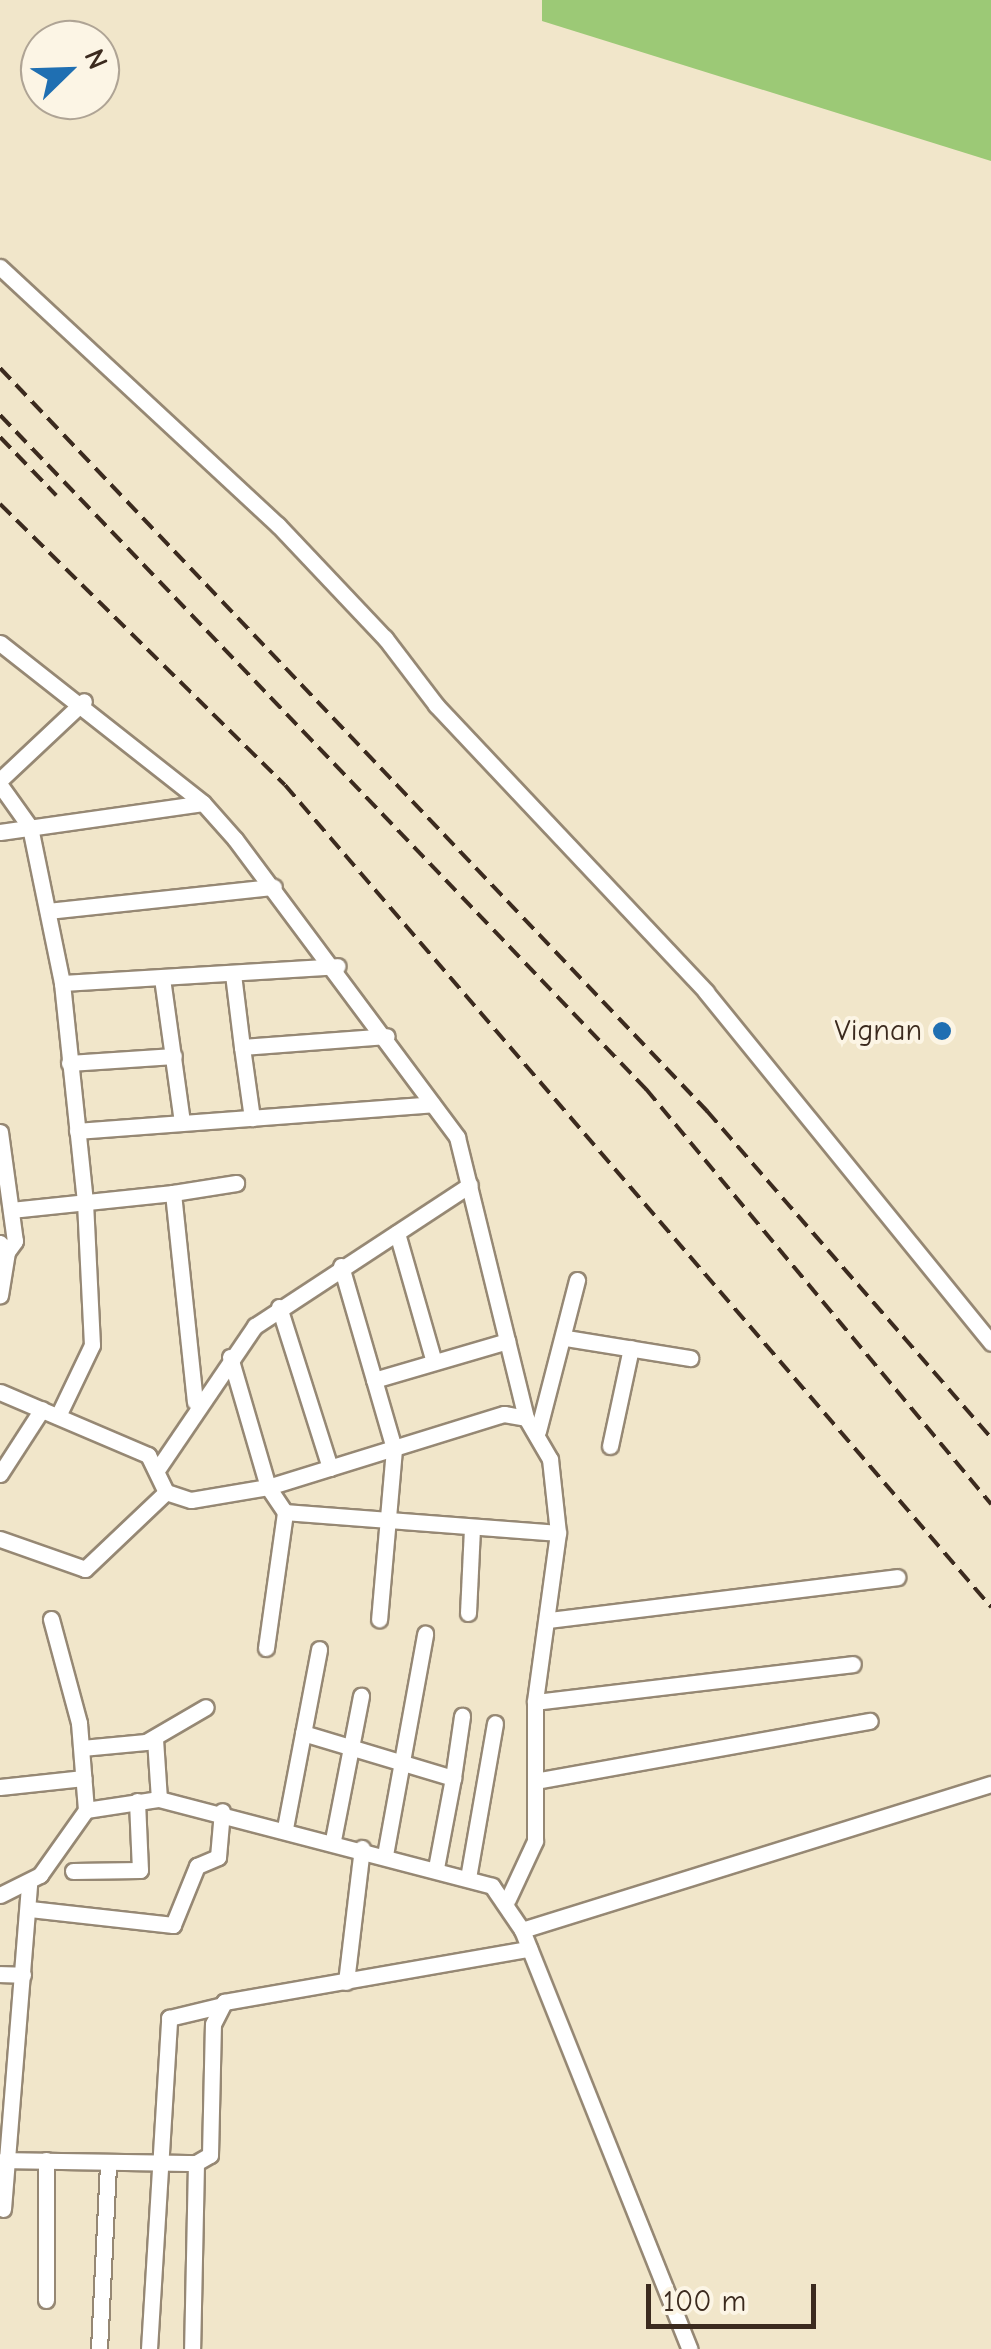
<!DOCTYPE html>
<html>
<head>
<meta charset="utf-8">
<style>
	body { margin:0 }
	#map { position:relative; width:991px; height:2349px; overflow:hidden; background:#f1e6ca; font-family:"Comic Neue",sans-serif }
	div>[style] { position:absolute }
	.green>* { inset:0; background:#9cc976 }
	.roads { filter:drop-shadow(2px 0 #968874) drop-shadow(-2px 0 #968874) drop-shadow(0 2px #968874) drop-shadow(0 -2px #968874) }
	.minor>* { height:15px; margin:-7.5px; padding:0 7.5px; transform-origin:7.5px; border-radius:7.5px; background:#fff }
	.rail>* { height:4px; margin-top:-2px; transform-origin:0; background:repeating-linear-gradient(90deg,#3b2a1e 0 15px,transparent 0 23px) }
	.dots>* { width:28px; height:28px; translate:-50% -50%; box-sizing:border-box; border:5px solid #fcf5e5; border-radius:50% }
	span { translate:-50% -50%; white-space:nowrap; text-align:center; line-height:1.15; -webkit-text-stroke:8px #fcf5e5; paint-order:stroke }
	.poi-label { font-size:30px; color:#3b2a1e }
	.right { translate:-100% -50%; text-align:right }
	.north { position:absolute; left:20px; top:20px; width:100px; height:100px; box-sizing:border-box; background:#fcf5e5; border:2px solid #afa495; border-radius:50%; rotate:67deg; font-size:28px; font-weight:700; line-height:40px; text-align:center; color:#3b2a1e }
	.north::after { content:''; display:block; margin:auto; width:35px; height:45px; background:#1f6fb2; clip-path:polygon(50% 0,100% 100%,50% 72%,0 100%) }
	.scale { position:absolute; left:646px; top:2284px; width:170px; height:45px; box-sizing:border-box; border:5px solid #3b2a1e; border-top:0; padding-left:12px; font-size:30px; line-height:35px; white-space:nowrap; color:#3b2a1e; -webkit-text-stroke:8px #fcf5e5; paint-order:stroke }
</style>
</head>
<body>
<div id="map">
	<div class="green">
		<i style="clip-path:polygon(542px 0,991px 0,991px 161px,542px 21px)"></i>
	</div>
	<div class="roads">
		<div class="minor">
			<i style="left:0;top:267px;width:379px;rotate:42.9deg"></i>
			<i style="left:278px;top:525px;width:156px;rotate:46.6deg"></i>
			<i style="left:385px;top:638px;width:84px;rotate:52.7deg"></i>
			<i style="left:436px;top:705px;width:394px;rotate:46.7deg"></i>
			<i style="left:706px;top:992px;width:452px;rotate:50.9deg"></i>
			<i style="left:0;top:643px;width:258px;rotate:38.2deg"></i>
			<i style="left:0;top:780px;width:115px;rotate:-43.2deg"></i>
			<i style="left:0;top:785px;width:52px;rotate:54.5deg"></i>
			<i style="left:30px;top:827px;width:159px;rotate:78.4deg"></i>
			<i style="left:62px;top:983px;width:220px;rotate:84deg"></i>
			<i style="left:85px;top:1202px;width:143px;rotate:87.2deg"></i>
			<i style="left:92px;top:1345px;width:79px;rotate:115.6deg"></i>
			<i style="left:0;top:832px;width:205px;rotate:-8.1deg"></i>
			<i style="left:203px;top:803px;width:48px;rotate:48.4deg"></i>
			<i style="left:235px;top:839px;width:372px;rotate:53.3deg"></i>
			<i style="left:457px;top:1137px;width:289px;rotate:76.2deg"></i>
			<i style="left:48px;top:911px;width:227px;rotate:-6.1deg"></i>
			<i style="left:233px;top:974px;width:74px;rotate:83deg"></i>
			<i style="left:242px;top:1047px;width:145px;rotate:-4.3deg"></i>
			<i style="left:162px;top:978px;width:146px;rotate:82.1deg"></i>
			<i style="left:62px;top:983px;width:276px;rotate:-3.5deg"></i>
			<i style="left:242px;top:1047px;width:72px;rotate:82deg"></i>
			<i style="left:69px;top:1063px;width:105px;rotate:-3.8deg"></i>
			<i style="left:77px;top:1131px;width:356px;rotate:-4.3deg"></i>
			<i style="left:0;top:1132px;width:110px;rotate:82.2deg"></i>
			<i style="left:15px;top:1241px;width:14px;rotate:126deg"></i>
			<i style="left:173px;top:1193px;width:64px;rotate:-9deg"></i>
			<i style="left:11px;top:1210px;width:163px;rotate:-6deg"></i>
			<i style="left:173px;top:1193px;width:210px;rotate:84deg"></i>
			<i style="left:397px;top:1233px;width:134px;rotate:74deg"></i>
			<i style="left:0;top:1243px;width:11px;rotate:52deg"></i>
			<i style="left:7px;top:1252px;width:44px;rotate:99.2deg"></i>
			<i style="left:341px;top:1266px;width:191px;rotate:73.8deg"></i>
			<i style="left:394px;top:1449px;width:171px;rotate:95deg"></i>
			<i style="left:279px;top:1307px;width:169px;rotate:72.4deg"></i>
			<i style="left:566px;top:1338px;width:126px;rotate:9.2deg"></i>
			<i style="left:230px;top:1357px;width:135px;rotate:73.7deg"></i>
			<i style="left:268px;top:1487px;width:30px;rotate:56deg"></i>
			<i style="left:285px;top:1512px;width:274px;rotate:4.4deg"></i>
			<i style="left:374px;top:1380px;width:139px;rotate:-16.3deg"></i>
			<i style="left:0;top:1392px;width:161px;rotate:23.1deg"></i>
			<i style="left:148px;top:1455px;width:41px;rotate:64.1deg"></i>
			<i style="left:166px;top:1492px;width:26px;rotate:18deg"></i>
			<i style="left:191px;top:1500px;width:78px;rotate:-9.6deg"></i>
			<i style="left:268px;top:1487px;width:247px;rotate:-17.2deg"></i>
			<i style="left:504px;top:1414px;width:22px;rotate:10deg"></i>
			<i style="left:526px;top:1418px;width:48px;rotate:59.7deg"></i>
			<i style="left:550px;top:1459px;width:74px;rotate:83.8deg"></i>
			<i style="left:558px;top:1533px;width:171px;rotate:97.8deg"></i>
			<i style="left:535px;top:1702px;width:139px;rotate:90deg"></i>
			<i style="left:535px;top:1841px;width:64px;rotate:115deg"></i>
			<i style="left:538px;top:1431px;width:156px;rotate:-75.5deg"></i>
			<i style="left:610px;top:1446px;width:100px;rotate:-77.9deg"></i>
			<i style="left:159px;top:1467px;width:171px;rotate:-55.8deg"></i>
			<i style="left:255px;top:1326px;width:257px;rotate:-33.3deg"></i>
			<i style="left:0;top:1474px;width:77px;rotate:-57.1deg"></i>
			<i style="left:0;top:1539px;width:90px;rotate:19.4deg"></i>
			<i style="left:85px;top:1569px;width:112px;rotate:-43.5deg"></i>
			<i style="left:468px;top:1613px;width:84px;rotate:-87.3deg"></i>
			<i style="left:51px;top:1619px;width:108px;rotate:74.9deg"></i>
			<i style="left:79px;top:1723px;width:87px;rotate:85.4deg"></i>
			<i style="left:549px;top:1620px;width:351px;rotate:-7deg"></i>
			<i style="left:266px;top:1648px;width:137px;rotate:-82deg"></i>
			<i style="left:535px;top:1702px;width:320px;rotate:-6.8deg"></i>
			<i style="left:303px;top:1733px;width:157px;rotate:16.7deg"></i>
			<i style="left:453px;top:1778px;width:92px;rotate:100.7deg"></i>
			<i style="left:155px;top:1739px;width:60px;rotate:86.2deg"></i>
			<i style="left:82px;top:1748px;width:64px;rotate:-5.4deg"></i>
			<i style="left:146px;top:1742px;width:69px;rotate:-30.3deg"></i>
			<i style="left:453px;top:1778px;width:63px;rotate:-81.7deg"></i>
			<i style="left:535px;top:1781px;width:340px;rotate:-10.2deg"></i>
			<i style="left:0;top:1787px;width:84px;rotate:-6.1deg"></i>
			<i style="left:285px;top:1828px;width:182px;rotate:-79.2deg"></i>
			<i style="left:333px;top:1840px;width:147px;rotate:-79deg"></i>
			<i style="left:385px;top:1855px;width:225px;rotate:-79.7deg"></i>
			<i style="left:73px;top:1871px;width:67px;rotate:-0.9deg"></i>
			<i style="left:140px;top:1870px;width:69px;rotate:-92.5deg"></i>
			<i style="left:468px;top:1878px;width:157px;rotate:-80.1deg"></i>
			<i style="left:0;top:1895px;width:45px;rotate:-26.6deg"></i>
			<i style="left:40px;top:1875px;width:80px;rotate:-54.7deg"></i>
			<i style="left:86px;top:1810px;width:74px;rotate:-8.6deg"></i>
			<i style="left:159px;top:1799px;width:344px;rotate:14.6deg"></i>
			<i style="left:492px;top:1886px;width:53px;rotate:55.7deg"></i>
			<i style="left:522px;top:1930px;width:451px;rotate:68.2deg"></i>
			<i style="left:30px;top:1909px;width:144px;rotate:6.4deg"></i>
			<i style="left:173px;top:1925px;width:64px;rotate:-67.9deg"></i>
			<i style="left:197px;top:1866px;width:23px;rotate:-23deg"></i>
			<i style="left:218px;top:1857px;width:46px;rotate:-85deg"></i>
			<i style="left:522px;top:1930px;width:491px;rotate:-17.3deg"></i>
			<i style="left:0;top:1974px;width:23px;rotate:2deg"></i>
			<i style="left:346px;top:1982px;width:135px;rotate:-83.2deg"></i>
			<i style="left:4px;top:2160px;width:192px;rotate:0.9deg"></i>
			<i style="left:196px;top:2163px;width:186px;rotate:91.2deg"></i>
			<i style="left:196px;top:2163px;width:16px;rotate:-30deg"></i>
			<i style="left:210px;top:2155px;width:131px;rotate:-88.7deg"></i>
			<i style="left:213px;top:2024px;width:25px;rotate:-63deg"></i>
			<i style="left:224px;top:2002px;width:310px;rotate:-9.9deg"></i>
			<i style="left:3px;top:2209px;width:325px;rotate:-85.4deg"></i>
			<i style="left:46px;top:2300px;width:140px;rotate:-90deg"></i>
			<i style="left:99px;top:2349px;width:187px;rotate:-87.2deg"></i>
			<i style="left:149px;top:2349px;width:332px;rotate:-86.5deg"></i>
			<i style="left:169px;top:2018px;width:51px;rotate:-13.5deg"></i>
		</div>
	</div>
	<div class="rail">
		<i style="left:0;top:368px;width:1026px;rotate:46.42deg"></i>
		<i style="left:707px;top:1111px;width:433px;rotate:49deg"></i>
		<i style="left:0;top:415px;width:934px;rotate:46.22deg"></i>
		<i style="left:646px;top:1089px;width:540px;rotate:50.26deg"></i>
		<i style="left:0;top:437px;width:81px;rotate:46deg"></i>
		<i style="left:0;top:504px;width:400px;rotate:44.6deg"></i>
		<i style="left:285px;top:785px;width:1084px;rotate:49.34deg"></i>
	</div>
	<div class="dots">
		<i style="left:942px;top:1031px;background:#1f6fb2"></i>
	</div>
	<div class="poi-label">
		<span class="right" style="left:922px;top:1031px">Vignan</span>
	</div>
	<div class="north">N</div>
	<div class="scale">100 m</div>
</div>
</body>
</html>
